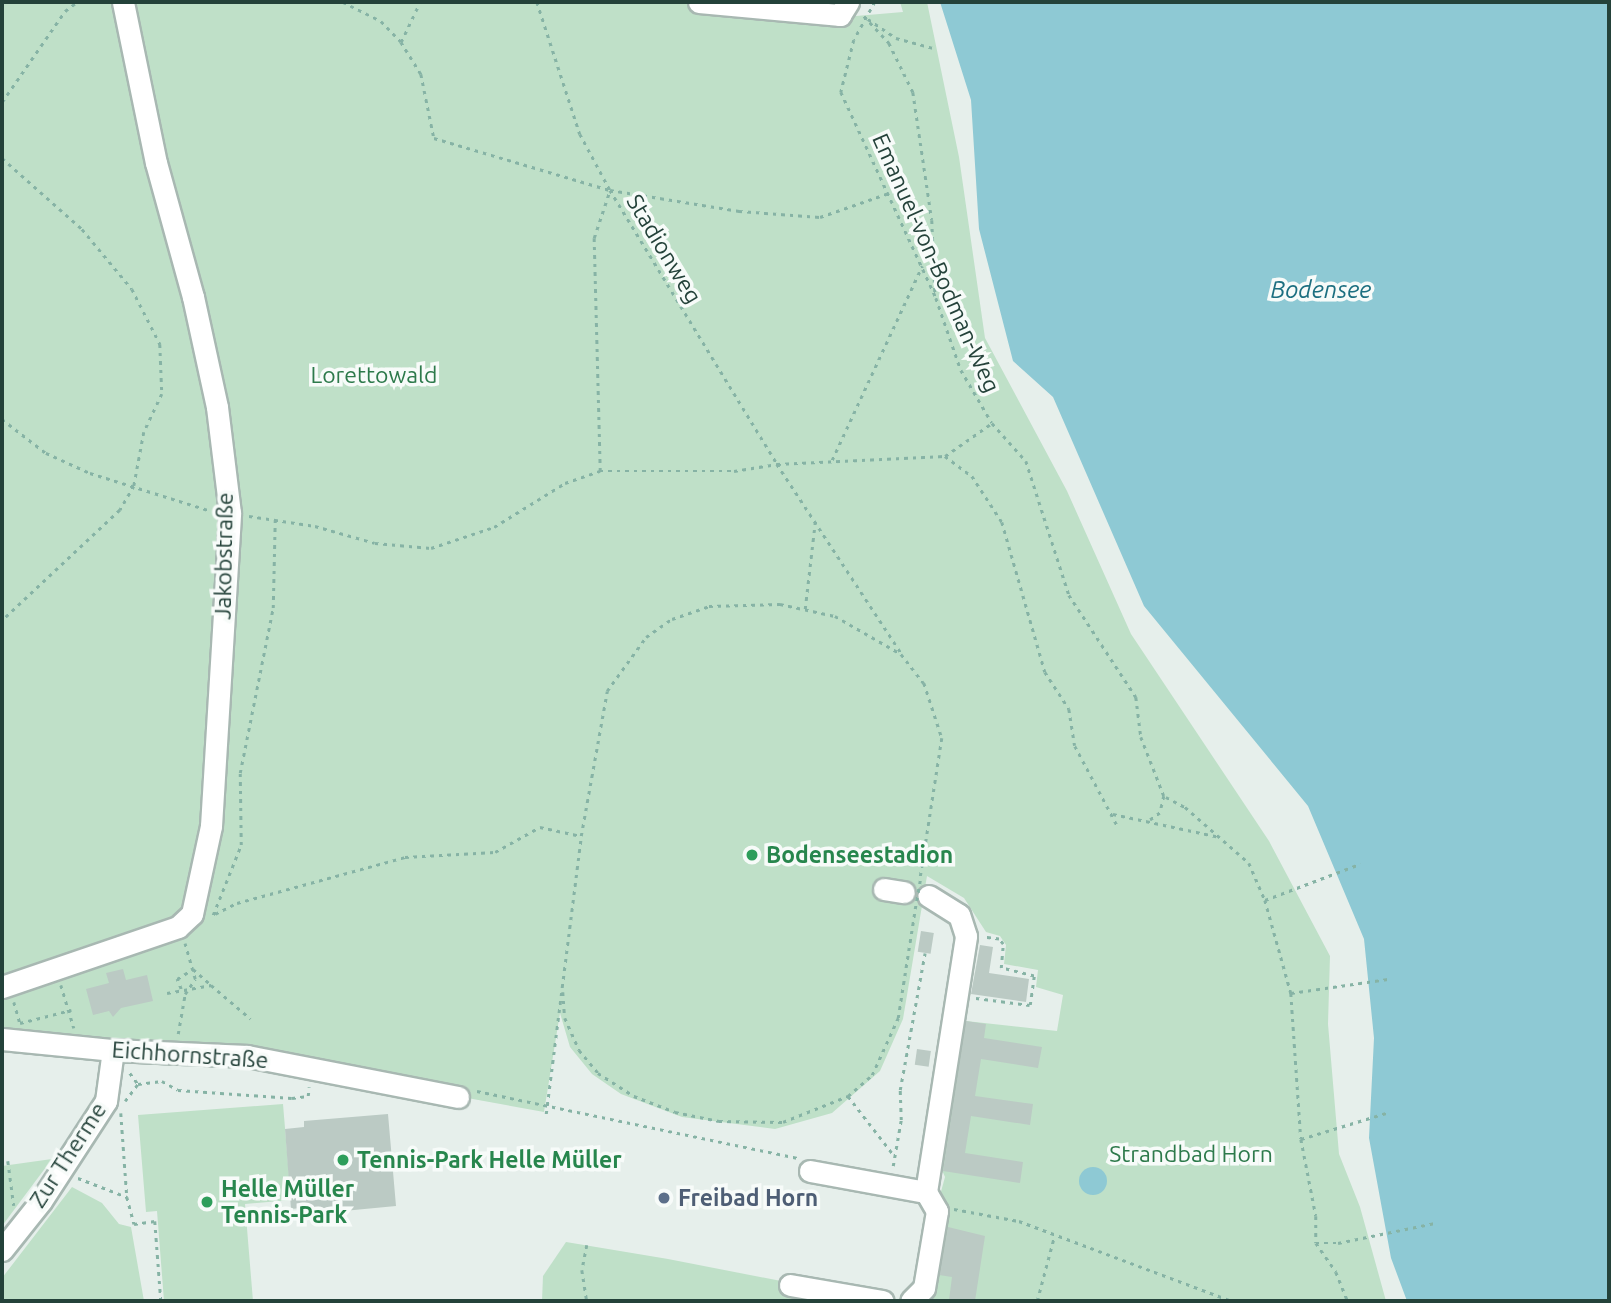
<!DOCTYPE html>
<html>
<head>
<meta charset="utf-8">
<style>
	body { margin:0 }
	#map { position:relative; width:1611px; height:1303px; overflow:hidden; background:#e6efeb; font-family:Ubuntu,sans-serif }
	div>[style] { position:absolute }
	.green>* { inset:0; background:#bfe0c8 }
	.water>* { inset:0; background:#8ec9d4 }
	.round { border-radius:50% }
	.building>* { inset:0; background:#bbcac4; transform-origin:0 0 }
	.path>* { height:2.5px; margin-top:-1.25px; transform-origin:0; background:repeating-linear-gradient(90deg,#86b3a5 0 3.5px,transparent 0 8.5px) }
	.roads { filter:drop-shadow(2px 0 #a8b8b2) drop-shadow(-2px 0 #a8b8b2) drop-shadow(0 2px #a8b8b2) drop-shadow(0 -2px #a8b8b2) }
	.minor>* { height:21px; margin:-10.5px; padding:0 10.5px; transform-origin:10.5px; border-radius:10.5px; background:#fff }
	.path-bridge>* { height:2.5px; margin-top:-1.25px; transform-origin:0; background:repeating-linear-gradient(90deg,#86b3a5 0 3.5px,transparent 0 8.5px) }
	.dots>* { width:19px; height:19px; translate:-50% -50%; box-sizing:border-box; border:4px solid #f7fbf9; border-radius:50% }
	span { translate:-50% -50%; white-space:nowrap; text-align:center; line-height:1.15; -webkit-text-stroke:7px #f7fbf9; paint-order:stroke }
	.street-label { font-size:23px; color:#24423a }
	.park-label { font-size:23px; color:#2d7a4b }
	.leisure-label { font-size:23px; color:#27864d; font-weight:700 }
	.left { translate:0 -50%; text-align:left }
	.service-label { font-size:23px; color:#4e5e75; font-weight:700 }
	.water-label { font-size:24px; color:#1c6f80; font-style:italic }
	.frame { position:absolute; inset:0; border:4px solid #24423a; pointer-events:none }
</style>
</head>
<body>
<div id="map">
	<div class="green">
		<i style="clip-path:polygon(2px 2px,699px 2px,856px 16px,903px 12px,900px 2px,927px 2px,959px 157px,985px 338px,1067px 491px,1131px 634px,1269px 841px,1330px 956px,1328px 1024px,1339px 1154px,1360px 1207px,1386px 1301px,911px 1301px,945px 1177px,942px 1170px,966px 1021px,1057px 1031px,1063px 995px,1036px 987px,1038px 970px,1004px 964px,1006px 945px,1000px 936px,986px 932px,964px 898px,927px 876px,903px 1019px,880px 1071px,832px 1113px,775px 1129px,682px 1117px,621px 1094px,592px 1074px,570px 1047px,560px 1013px,544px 1112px,220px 1053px,2px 1036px)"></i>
		<i style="clip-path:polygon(283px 1104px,291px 1200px,245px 1204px,253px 1301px,164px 1301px,157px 1211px,146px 1212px,138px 1115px)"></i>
		<i style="clip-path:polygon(52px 1159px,2px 1226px,2px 1166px)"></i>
		<i style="clip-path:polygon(72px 1187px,102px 1203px,119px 1224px,131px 1227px,144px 1301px,2px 1301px,2px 1278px)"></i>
		<i style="clip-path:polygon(566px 1242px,668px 1259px,883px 1301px,542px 1301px,543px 1276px)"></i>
	</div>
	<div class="water">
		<i style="clip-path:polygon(940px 2px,1609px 2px,1609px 1301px,1407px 1301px,1391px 1258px,1369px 1138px,1374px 1038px,1364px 939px,1308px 806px,1144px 606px,1053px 397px,1013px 361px,979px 229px,971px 100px)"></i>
		<i class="round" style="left:1079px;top:1167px;width:28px;height:28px"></i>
	</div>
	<div class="building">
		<i style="left:921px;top:931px;width:13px;height:21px;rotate:9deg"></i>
		<i style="clip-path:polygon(980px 945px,993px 947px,989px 973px,1029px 979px,1026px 1002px,971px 994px)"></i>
		<i style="clip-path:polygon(123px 969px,126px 980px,147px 975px,153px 1001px,121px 1008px,113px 1017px,109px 1011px,93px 1015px,86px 989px,109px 983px,106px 973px)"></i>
		<i style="clip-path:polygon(966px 1021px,986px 1024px,984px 1038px,1042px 1047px,1038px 1068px,981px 1059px,975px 1096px,1033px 1104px,1030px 1125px,971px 1116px,965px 1153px,1023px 1162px,1020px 1183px,943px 1171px)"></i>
		<i style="left:917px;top:1049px;width:14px;height:16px;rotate:8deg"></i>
		<i style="clip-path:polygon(388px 1114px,396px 1206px,312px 1214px,311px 1207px,291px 1209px,285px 1129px,304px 1127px,304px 1121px)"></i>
		<i style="clip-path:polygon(948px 1227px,985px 1236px,975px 1301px,949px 1300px,952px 1277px,939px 1275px)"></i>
	</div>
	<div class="path">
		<i style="left:343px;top:2px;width:42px;rotate:26.6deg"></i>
		<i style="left:381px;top:21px;width:29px;rotate:46deg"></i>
		<i style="left:401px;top:42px;width:38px;rotate:58deg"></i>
		<i style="left:421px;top:74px;width:65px;rotate:78.5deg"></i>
		<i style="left:434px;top:138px;width:184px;rotate:16.5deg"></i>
		<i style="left:610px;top:190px;width:131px;rotate:9.2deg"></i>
		<i style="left:739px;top:211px;width:81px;rotate:4.2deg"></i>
		<i style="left:820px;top:217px;width:73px;rotate:-19.2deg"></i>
		<i style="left:537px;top:2px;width:139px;rotate:72deg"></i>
		<i style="left:580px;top:134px;width:64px;rotate:61.8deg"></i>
		<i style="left:610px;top:190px;width:321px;rotate:58.6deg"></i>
		<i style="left:777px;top:464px;width:226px;rotate:56.7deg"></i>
		<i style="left:875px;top:2px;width:43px;rotate:118.9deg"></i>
		<i style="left:854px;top:40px;width:54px;rotate:104deg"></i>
		<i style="left:841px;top:92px;width:227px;rotate:65.2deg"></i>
		<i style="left:936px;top:298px;width:76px;rotate:70.9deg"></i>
		<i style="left:961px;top:370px;width:61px;rotate:59.7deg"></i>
		<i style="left:992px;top:423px;width:51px;rotate:48.2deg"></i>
		<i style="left:1026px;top:461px;width:141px;rotate:72.2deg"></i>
		<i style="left:1069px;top:595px;width:122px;rotate:56.7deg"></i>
		<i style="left:1136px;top:697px;width:40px;rotate:82.9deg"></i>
		<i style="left:1141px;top:737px;width:63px;rotate:68.7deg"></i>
		<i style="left:1164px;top:796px;width:17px;rotate:103deg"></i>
		<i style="left:1160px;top:813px;width:12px;rotate:145deg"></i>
		<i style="left:864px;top:16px;width:37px;rotate:47deg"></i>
		<i style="left:889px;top:43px;width:55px;rotate:63.9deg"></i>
		<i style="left:913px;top:92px;width:129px;rotate:81.6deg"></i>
		<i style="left:932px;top:220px;width:73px;rotate:87.6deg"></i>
		<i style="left:868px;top:19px;width:34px;rotate:34deg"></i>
		<i style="left:896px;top:38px;width:39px;rotate:15deg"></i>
		<i style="left:401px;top:42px;width:44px;rotate:-64.6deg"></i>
		<i style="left:2px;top:102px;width:111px;rotate:-55.3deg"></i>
		<i style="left:65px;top:11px;width:15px;rotate:-37deg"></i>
		<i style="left:2px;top:158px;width:107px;rotate:41.6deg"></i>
		<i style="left:82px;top:229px;width:78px;rotate:50.2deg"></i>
		<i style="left:132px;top:289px;width:62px;rotate:63deg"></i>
		<i style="left:160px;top:344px;width:50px;rotate:87.7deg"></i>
		<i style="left:162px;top:394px;width:42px;rotate:115.3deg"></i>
		<i style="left:144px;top:432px;width:55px;rotate:100.5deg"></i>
		<i style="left:134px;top:486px;width:28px;rotate:120deg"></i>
		<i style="left:120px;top:510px;width:162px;rotate:136.8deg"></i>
		<i style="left:2px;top:419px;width:56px;rotate:37.7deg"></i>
		<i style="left:46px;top:453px;width:48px;rotate:24.4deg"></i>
		<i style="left:90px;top:473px;width:127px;rotate:17.4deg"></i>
		<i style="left:945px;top:456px;width:34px;rotate:37deg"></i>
		<i style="left:972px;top:476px;width:55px;rotate:56.9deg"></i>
		<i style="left:1002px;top:522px;width:156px;rotate:74deg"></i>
		<i style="left:1045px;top:672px;width:44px;rotate:57deg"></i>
		<i style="left:1069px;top:709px;width:37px;rotate:81deg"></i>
		<i style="left:1075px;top:746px;width:89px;rotate:62deg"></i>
		<i style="left:832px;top:460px;width:214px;rotate:-65.1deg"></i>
		<i style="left:600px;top:471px;width:233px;rotate:-91.5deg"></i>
		<i style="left:594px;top:238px;width:51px;rotate:-71.6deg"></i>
		<i style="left:249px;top:516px;width:67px;rotate:8.6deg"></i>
		<i style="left:315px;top:526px;width:62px;rotate:15.8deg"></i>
		<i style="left:375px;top:543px;width:56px;rotate:5.1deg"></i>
		<i style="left:431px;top:548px;width:66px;rotate:-18.4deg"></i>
		<i style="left:494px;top:527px;width:84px;rotate:-31.8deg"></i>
		<i style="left:565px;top:483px;width:37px;rotate:-19deg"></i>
		<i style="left:600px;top:471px;width:134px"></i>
		<i style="left:734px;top:471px;width:44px;rotate:-9.2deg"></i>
		<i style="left:777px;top:464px;width:168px;rotate:-2.7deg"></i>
		<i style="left:945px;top:456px;width:57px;rotate:-35.1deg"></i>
		<i style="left:805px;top:609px;width:88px;rotate:-83.4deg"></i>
		<i style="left:1166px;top:797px;width:21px;rotate:28deg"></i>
		<i style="left:1185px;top:807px;width:85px;rotate:41.2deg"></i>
		<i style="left:1249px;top:863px;width:40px;rotate:66.6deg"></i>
		<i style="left:1265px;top:900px;width:97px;rotate:74.4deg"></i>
		<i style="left:1291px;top:993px;width:146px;rotate:86.1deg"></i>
		<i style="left:1301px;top:1139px;width:78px;rotate:79deg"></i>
		<i style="left:1316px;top:1216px;width:27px;rotate:90deg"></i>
		<i style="left:1316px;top:1243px;width:35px;rotate:55deg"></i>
		<i style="left:1336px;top:1272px;width:31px;rotate:68deg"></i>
		<i style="left:1113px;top:814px;width:108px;rotate:12.2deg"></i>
		<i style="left:1265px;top:900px;width:102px;rotate:-20.8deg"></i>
		<i style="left:215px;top:914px;width:25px;rotate:-27deg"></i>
		<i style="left:237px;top:903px;width:174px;rotate:-15.3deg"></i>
		<i style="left:405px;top:857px;width:90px;rotate:-3.2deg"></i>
		<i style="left:495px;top:852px;width:51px;rotate:-29.1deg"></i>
		<i style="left:540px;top:827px;width:42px;rotate:12.4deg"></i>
		<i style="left:213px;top:915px;width:75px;rotate:-68.2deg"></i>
		<i style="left:241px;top:845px;width:72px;rotate:-90.8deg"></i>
		<i style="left:240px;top:773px;width:168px;rotate:-78.7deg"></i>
		<i style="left:273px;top:608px;width:89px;rotate:-88.7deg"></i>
		<i style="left:61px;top:985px;width:45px;rotate:73.2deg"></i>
		<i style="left:181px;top:989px;width:11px;rotate:-112deg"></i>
		<i style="left:177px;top:979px;width:19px;rotate:-32deg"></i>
		<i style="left:193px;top:969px;width:23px;rotate:41deg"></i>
		<i style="left:563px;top:992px;width:26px;rotate:86deg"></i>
		<i style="left:565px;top:1018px;width:35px;rotate:66deg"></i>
		<i style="left:579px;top:1050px;width:30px;rotate:50deg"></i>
		<i style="left:598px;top:1073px;width:43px;rotate:32.6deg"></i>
		<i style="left:634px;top:1096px;width:44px;rotate:21.3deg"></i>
		<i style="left:675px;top:1112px;width:45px;rotate:11.6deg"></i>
		<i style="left:719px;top:1121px;width:64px;rotate:0.9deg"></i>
		<i style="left:783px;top:1122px;width:70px;rotate:-21.8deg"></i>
		<i style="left:848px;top:1096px;width:32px;rotate:-41deg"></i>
		<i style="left:872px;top:1075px;width:63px;rotate:-65.5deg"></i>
		<i style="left:898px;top:1018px;width:109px;rotate:-81.1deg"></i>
		<i style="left:167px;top:993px;width:45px;rotate:-10.3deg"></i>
		<i style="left:211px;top:985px;width:52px;rotate:40.4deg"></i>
		<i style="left:1291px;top:993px;width:98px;rotate:-8.2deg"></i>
		<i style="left:976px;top:998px;width:54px;rotate:7.4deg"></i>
		<i style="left:1030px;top:1005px;width:29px;rotate:-82deg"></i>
		<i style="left:1034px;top:976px;width:34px;rotate:-166deg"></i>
		<i style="left:1001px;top:968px;width:24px;rotate:-85deg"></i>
		<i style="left:1003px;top:944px;width:6px;rotate:-129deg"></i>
		<i style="left:999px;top:939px;width:16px;rotate:-173deg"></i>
		<i style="left:14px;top:1002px;width:22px;rotate:74deg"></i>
		<i style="left:20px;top:1023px;width:53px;rotate:-14.3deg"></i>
		<i style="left:178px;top:1034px;width:41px;rotate:-80.1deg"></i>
		<i style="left:185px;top:994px;width:18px;rotate:-56deg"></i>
		<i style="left:195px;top:979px;width:37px;rotate:-106deg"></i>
		<i style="left:130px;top:1073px;width:14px;rotate:54deg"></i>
		<i style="left:138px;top:1084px;width:24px;rotate:-7deg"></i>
		<i style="left:162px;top:1081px;width:18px;rotate:29deg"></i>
		<i style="left:178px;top:1090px;width:114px;rotate:4deg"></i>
		<i style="left:292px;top:1098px;width:16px;rotate:-7deg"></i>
		<i style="left:308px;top:1096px;width:9px;rotate:-84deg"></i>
		<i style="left:477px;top:1091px;width:329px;rotate:11.8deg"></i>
		<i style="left:848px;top:1096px;width:73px;rotate:52.2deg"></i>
		<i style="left:125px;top:1101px;width:21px;rotate:-53deg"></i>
		<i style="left:121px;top:1113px;width:84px;rotate:85.9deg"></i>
		<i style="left:127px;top:1197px;width:28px;rotate:75deg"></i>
		<i style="left:134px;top:1224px;width:21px;rotate:-8deg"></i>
		<i style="left:155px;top:1221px;width:80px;rotate:85.7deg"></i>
		<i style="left:546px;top:1114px;width:280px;rotate:-82.8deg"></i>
		<i style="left:581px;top:836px;width:147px;rotate:-79.8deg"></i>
		<i style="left:607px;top:691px;width:67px;rotate:-54.2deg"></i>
		<i style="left:646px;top:637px;width:32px;rotate:-35deg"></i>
		<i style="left:672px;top:619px;width:39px;rotate:-19deg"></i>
		<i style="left:709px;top:606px;width:71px;rotate:-1.6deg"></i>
		<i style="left:780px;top:604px;width:56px;rotate:12.3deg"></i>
		<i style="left:835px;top:616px;width:76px;rotate:29.9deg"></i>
		<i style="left:901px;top:654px;width:37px;rotate:52deg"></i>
		<i style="left:924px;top:683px;width:58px;rotate:71.9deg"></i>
		<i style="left:942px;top:738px;width:144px;rotate:98.8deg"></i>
		<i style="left:1301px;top:1139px;width:89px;rotate:-17deg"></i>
		<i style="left:8px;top:1161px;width:45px;rotate:82.4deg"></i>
		<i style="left:893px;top:1166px;width:47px;rotate:-80.1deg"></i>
		<i style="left:901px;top:1120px;width:30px;rotate:-92deg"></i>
		<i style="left:900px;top:1090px;width:139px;rotate:-79.7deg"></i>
		<i style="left:78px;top:1178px;width:53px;rotate:21.2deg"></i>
		<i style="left:954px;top:1209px;width:66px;rotate:10.5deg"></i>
		<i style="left:1019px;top:1221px;width:228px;rotate:20.6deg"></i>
		<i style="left:1316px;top:1243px;width:22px"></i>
		<i style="left:1338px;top:1243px;width:99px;rotate:-11.7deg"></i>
		<i style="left:587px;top:1245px;width:25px;rotate:101deg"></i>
		<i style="left:582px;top:1270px;width:31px;rotate:81deg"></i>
		<i style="left:1037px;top:1301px;width:66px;rotate:-75.1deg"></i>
	</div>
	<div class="roads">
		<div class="minor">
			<i style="left:699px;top:2px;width:142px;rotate:5.3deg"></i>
			<i style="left:840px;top:15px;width:15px;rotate:-58deg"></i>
			<i style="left:884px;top:889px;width:20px;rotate:9deg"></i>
			<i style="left:2px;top:987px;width:186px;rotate:-18.8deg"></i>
			<i style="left:178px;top:927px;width:19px;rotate:-43deg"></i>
			<i style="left:192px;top:914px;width:90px;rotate:-77.8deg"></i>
			<i style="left:211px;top:826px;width:314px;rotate:-86.5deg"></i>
			<i style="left:230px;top:513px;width:107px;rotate:-97deg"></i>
			<i style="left:217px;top:407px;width:113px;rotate:-102.3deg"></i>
			<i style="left:193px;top:297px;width:139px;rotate:-105.4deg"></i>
			<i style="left:156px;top:163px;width:164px;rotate:-101.6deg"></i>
			<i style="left:2px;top:1039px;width:112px;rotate:5.7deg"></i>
			<i style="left:113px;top:1050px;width:134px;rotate:2.6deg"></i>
			<i style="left:247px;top:1056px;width:215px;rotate:11deg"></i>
			<i style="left:810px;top:1171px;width:118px;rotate:10.3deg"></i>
			<i style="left:926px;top:1192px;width:22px;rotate:60deg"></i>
			<i style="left:937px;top:1211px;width:78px;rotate:99.6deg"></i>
			<i style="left:924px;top:1288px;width:18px;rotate:135deg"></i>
			<i style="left:926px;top:1192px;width:259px;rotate:-81.1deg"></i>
			<i style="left:966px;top:936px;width:22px;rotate:-108deg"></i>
			<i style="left:959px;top:915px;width:36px;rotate:-148deg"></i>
			<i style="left:2px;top:1250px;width:63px;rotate:-51.5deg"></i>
			<i style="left:41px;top:1201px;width:119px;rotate:-57deg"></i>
			<i style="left:106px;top:1101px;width:51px;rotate:-82.2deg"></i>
			<i style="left:790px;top:1285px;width:94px;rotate:9.8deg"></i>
		</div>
	</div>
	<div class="path-bridge">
		<i style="left:915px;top:909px;width:29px;rotate:-80deg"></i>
	</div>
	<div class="dots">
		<i style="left:752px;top:855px;background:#2e9e5b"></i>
		<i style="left:343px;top:1160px;background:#2e9e5b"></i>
		<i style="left:664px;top:1198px;background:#5c6f8a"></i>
		<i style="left:207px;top:1202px;background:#2e9e5b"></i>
	</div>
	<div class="street-label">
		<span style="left:664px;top:249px;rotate:59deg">Stadionweg</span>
		<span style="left:936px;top:263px;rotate:66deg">Emanuel-von-Bodman-Weg</span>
		<span style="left:224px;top:556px;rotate:-89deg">Jakobstraße</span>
		<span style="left:190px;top:1055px;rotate:4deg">Eichhornstraße</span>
		<span style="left:68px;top:1155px;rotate:-57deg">Zur Therme</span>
	</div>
	<div class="park-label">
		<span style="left:374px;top:375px">Lorettowald</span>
		<span style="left:1191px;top:1154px">Strandbad Horn</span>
	</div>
	<div class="leisure-label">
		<span class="left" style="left:766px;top:855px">Bodenseestadion</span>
		<span class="left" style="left:357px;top:1160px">Tennis-Park Helle Müller</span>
		<span class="left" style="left:221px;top:1202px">Helle Müller<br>Tennis-Park</span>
	</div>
	<div class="service-label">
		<span class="left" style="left:678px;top:1198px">Freibad Horn</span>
	</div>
	<div class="water-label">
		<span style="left:1321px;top:290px">Bodensee</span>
	</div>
	<div class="frame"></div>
</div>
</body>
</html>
